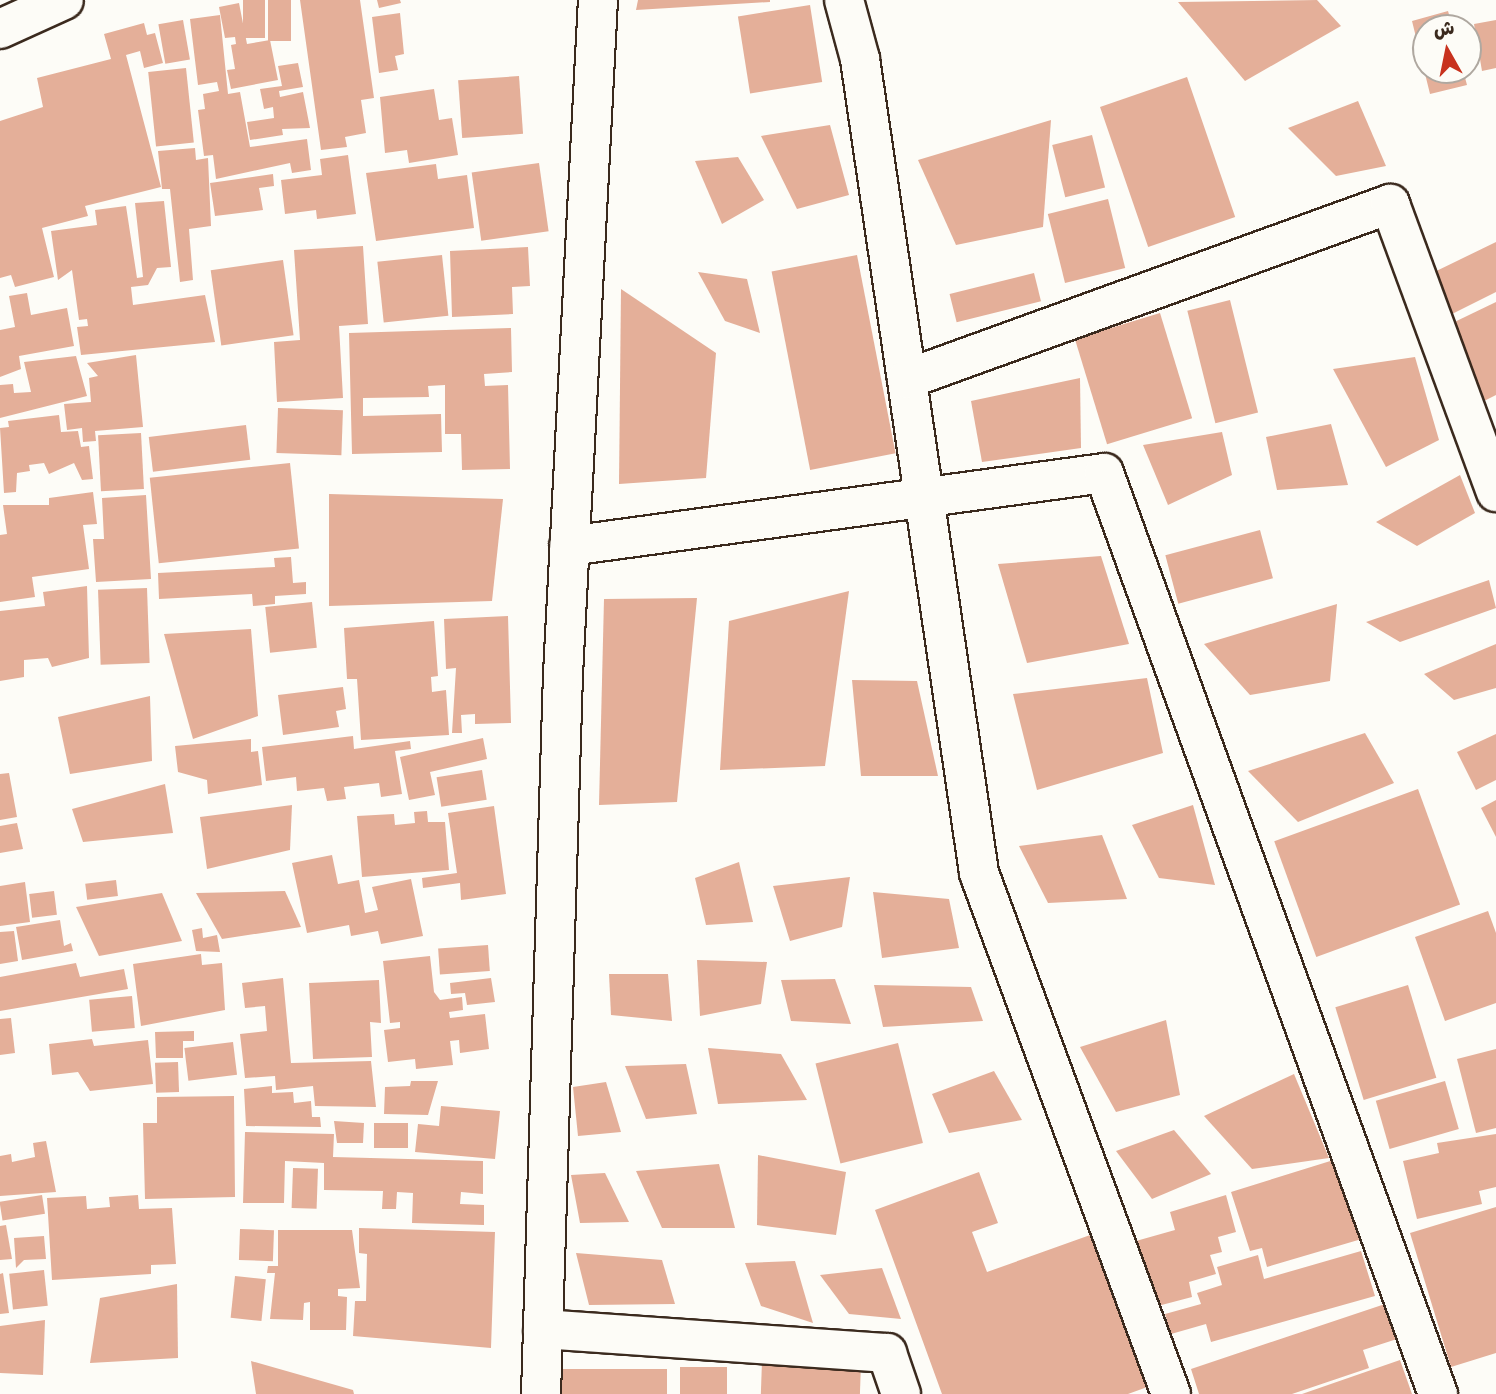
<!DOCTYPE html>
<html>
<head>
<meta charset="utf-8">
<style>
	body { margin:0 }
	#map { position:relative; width:1496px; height:1394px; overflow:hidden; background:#fdfcf7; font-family:"Architects Daughter","Playpen Sans Arabic",sans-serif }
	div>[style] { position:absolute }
	.building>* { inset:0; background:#e4af99; transform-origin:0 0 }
	.roads { filter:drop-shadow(2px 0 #3b2a1e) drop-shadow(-2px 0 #3b2a1e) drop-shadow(0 2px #3b2a1e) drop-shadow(0 -2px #3b2a1e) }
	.street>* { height:38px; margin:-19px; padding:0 19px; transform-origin:19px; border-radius:19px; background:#fdfcf7 }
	span { translate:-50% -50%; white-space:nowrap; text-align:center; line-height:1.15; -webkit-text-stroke:5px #fdfcf7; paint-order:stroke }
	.north { position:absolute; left:1412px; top:14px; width:70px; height:70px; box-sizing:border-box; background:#fdfcf7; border:2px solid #afa8a0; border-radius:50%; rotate:351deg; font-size:19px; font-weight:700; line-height:28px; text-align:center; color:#3b2a1e }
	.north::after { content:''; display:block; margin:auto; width:24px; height:32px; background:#c8321e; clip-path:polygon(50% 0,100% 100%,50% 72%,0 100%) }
</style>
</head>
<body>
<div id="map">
	<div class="building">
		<i style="left:243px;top:0;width:22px;height:38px"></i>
		<i style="left:268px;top:0;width:23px;height:41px"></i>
		<i style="clip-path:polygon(300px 0,360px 0,374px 98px,361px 100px,366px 133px,345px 137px,347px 147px,321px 150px)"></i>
		<i style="clip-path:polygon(377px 0,400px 0,401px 3px,379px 8px)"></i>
		<i style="clip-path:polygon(638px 0,770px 0,770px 2px,636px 10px)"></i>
		<i style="clip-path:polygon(1317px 0,1341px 26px,1245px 81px,1178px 2px)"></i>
		<i style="clip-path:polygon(239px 3px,247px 44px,270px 40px,278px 80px,231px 89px,227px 70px,235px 69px,231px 45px,236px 44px,235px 37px,225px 38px,219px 7px)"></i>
		<i style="left:810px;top:5px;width:78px;height:73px;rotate:81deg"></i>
		<i style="clip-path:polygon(1448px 11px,1453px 28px,1426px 28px,1426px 70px,1463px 70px,1467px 85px,1430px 94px,1412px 21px)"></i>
		<i style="clip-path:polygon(400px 13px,404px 54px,395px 56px,398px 70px,379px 73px,372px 17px)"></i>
		<i style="clip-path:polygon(220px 15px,228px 94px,240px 92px,250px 147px,307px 139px,311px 170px,292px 173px,290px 163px,216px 179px,213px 155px,204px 156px,198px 110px,205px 109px,203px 94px,219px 91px,217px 82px,198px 85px,190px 19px)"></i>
		<i style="left:183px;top:20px;width:40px;height:25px;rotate:80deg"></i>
		<i style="clip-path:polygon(1496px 20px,1496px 68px,1482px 71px,1474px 24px)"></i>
		<i style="clip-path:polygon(144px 23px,147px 35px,155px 33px,163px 63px,144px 68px,140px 51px,126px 55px,161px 187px,85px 206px,88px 216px,42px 228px,54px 277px,15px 287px,11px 275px,0 278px,0 121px,43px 107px,37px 78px,111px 59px,104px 34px)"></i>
		<i style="clip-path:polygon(298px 63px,303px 87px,279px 91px,280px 97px,303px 92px,310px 128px,282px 129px,283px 135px,250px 140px,247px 122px,274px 118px,273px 107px,264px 109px,260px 89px,282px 86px,278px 66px)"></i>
		<i style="left:186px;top:68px;width:75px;height:38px;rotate:84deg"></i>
		<i style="left:519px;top:76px;width:58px;height:61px;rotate:86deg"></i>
		<i style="left:1187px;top:77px;width:148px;height:92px;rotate:71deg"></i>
		<i style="clip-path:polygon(434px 89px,439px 120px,452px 118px,458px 155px,409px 163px,407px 150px,385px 153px,380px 97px)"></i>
		<i style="clip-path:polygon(1358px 101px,1386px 166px,1336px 176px,1288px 128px)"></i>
		<i style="clip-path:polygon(1051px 120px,1043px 227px,956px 245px,918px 160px)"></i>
		<i style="clip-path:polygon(830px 125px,849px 195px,797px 209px,761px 136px)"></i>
		<i style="left:1092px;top:135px;width:54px;height:41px;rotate:76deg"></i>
		<i style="clip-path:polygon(195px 148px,196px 160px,208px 158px,211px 226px,189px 229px,193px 280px,180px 282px,170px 189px,162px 189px,158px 151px)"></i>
		<i style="clip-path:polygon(348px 155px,356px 214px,317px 219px,316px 210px,285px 214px,281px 180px,322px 175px,320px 159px)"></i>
		<i style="clip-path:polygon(738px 157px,764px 200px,722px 224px,695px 161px)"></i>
		<i style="left:539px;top:163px;width:69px;height:68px;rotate:82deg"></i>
		<i style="clip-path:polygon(436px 164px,438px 179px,467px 175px,474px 228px,376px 241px,366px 173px)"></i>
		<i style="clip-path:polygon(273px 174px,274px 186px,259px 188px,263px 210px,215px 216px,210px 183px)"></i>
		<i style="left:1108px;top:199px;width:71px;height:62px;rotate:76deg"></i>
		<i style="clip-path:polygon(164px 201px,171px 267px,157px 268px,148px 285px,131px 287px,133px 305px,205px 295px,215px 342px,81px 355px,77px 327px,88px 326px,87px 319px,79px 320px,72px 270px,58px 280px,51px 231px,97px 225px,95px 210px,126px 206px,137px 278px,143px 277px,135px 203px)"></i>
		<i style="clip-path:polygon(1496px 242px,1496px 292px,1444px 318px,1424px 277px)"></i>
		<i style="clip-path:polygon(363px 246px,368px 324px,339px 326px,343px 398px,277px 402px,274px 342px,300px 340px,294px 250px)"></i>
		<i style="clip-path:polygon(528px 247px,530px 286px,512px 287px,513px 314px,452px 317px,450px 251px)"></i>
		<i style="left:442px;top:255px;width:61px;height:65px;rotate:84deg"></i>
		<i style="left:857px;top:255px;width:202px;height:87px;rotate:79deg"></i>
		<i style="left:283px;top:260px;width:76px;height:73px;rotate:82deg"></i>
		<i style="clip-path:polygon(698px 272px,747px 279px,760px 333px,725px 321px)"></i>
		<i style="left:1034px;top:273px;width:29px;height:87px;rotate:76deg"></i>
		<i style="clip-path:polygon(621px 289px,716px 353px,706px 478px,619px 484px)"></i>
		<i style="clip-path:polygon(27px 293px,31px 315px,67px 308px,74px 346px,19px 356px,21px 369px,0 377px,0 330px,15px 327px,9px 296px)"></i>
		<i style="left:1230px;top:300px;width:116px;height:44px;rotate:76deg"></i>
		<i style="clip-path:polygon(1496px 302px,1496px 395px,1478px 404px,1442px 328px)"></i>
		<i style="left:1160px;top:313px;width:110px;height:89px;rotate:73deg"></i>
		<i style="clip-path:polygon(511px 328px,512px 372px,484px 374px,485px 386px,508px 385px,510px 469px,462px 470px,461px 434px,445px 434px,445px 385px,428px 386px,429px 397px,363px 398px,363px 416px,441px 414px,442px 452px,352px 454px,349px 333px)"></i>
		<i style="clip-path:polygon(136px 355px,143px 427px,95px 431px,96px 441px,83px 442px,82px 428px,67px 430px,64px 404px,91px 402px,89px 378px,98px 376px,87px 363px)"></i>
		<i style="clip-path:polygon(76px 356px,87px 396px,0 418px,0 385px,13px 384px,14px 393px,31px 392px,24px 362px)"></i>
		<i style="clip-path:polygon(1415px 357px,1439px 440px,1386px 467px,1333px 369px)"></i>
		<i style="clip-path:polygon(1080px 378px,1081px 448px,982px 462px,971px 401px)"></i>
		<i style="left:278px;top:408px;width:65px;height:45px;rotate:2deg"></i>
		<i style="clip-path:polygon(59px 415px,61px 432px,78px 431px,81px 447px,89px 446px,93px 479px,82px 480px,74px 463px,49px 474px,44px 463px,29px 465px,30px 471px,17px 473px,16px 492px,4px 493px,0 428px,9px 427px,8px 421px)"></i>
		<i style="clip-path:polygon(1331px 424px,1348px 485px,1277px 490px,1266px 437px)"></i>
		<i style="left:246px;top:425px;width:35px;height:98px;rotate:83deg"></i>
		<i style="clip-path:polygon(1222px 432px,1232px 475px,1168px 505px,1143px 445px)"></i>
		<i style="left:141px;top:433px;width:56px;height:43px;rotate:87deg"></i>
		<i style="left:290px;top:463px;width:86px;height:141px;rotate:84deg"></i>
		<i style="clip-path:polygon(1460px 475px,1475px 513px,1417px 546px,1376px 522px)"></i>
		<i style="clip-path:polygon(93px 492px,97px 524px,83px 525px,89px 569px,32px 577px,35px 597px,0 602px,0 535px,7px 534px,3px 505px,49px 505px,49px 498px)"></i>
		<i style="clip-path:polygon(329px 494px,503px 499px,492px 601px,329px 606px)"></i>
		<i style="clip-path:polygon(146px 495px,151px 579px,96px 582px,93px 539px,104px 539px,102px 498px)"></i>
		<i style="left:1260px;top:530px;width:50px;height:98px;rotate:75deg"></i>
		<i style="clip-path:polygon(1101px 556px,1129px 644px,1027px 663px,998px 564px)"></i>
		<i style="clip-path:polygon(291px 557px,293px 583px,306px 582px,306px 594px,275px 596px,275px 604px,253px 606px,252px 594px,159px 599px,158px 573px,275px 567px,274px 558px)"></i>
		<i style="clip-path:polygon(1489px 580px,1496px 608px,1400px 642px,1366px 622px)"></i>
		<i style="clip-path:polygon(87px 586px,89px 658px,52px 667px,48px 658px,24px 660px,24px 677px,0 681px,0 611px,45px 606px,43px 592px)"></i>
		<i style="left:147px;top:588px;width:75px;height:49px;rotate:88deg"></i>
		<i style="clip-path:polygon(849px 591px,825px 766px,720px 770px,729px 621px)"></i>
		<i style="clip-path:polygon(697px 598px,677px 802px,599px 805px,604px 599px)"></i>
		<i style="left:312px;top:602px;width:46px;height:47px;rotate:84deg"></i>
		<i style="clip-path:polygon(1337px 604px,1330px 681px,1250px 695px,1204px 644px)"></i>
		<i style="clip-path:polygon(508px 616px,511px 723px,475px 724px,475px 714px,461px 715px,462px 733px,452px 733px,456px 668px,446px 669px,444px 619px)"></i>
		<i style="clip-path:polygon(434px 621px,438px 676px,431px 677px,432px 692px,446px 690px,449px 735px,361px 740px,357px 679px,347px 679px,344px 628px)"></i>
		<i style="clip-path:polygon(251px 629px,258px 716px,193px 739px,164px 634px)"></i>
		<i style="clip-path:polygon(1496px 644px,1496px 688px,1454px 700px,1424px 674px)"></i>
		<i style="clip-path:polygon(1147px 678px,1163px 753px,1037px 790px,1013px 694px)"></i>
		<i style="clip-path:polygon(852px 680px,917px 681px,938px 776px,861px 776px)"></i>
		<i style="clip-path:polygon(343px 687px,346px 709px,336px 711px,339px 727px,283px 735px,278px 695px)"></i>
		<i style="clip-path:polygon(150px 696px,152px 761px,70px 774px,58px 717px)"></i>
		<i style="clip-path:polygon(1365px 733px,1394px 783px,1298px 822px,1248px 771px)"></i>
		<i style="clip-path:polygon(1496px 734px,1496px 780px,1476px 790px,1457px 752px)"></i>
		<i style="clip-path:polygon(353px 736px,354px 749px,410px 741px,411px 749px,395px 751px,402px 794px,381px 797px,379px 783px,344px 787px,346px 799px,327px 801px,324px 788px,297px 791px,296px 777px,266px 781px,262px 747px)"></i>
		<i style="clip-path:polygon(483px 738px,487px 759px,430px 772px,435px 795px,409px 800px,400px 757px)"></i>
		<i style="clip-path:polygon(251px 739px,251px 752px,258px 751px,262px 785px,208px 794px,207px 780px,178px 772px,175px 746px)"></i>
		<i style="left:482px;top:770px;width:30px;height:46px;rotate:81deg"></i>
		<i style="clip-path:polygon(9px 773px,17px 817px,0 820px,0 774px)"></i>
		<i style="clip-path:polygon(165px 784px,173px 833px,83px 842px,72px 809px)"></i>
		<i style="left:1418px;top:789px;width:123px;height:153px;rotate:70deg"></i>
		<i style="clip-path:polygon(1496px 800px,1496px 837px,1481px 808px)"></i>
		<i style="clip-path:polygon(292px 805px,290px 850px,207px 869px,200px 817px)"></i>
		<i style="clip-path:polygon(1193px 805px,1215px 885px,1159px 878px,1132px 825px)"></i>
		<i style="clip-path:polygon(494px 806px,506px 894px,461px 900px,460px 883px,423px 888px,422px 878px,457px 873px,448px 813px)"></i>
		<i style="clip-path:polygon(427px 811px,428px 822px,445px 822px,449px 870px,362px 877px,357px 816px,394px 814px,395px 825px,415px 823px,414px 812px)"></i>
		<i style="clip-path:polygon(17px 823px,23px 849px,0 853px,0 826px)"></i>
		<i style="clip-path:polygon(1102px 835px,1127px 899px,1048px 903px,1019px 846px)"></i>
		<i style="clip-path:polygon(332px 855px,338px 884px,359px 880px,365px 913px,378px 910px,372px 887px,411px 879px,423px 936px,381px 944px,378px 931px,351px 936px,349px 925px,307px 933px,292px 863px)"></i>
		<i style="clip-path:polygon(739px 862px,753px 922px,706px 925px,695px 878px)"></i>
		<i style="clip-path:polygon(850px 877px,842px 927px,790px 941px,773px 886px)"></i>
		<i style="left:116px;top:880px;width:16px;height:31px;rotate:83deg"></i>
		<i style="clip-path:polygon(25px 882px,30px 922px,0 926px,0 886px)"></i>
		<i style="left:54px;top:891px;width:24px;height:25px;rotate:83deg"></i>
		<i style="clip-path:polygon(285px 891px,301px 927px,222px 939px,196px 893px)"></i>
		<i style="clip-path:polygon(873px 892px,949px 899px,959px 948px,882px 958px)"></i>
		<i style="clip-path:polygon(162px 893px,182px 941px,99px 956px,76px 907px)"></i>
		<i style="clip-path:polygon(1488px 911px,1496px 933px,1496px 1003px,1445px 1021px,1415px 937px)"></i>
		<i style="clip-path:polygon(60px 920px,64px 946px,71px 943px,73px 951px,22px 960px,16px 927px)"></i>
		<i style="clip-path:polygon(202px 928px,203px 938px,217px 935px,220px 952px,196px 951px,192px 930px)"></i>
		<i style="clip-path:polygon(14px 931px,18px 961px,0 964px,0 932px)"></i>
		<i style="left:488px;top:945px;width:26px;height:50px;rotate:86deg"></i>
		<i style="clip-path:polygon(201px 954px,202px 965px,222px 963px,225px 1010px,141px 1026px,133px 964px)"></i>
		<i style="clip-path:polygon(430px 956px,434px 992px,440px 1000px,462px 997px,463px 1010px,449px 1012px,450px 1018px,485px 1014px,489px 1049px,460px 1053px,459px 1040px,450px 1041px,453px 1065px,416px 1069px,415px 1059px,388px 1062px,384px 1030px,400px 1028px,400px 1022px,390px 1023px,383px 961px)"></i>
		<i style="clip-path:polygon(697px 960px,767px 962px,761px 1004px,700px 1016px)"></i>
		<i style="clip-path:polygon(76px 963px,80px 977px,124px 969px,128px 989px,0 1011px,0 977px)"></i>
		<i style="clip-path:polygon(609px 974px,668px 974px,672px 1021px,611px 1015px)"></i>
		<i style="clip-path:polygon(283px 978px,291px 1063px,371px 1061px,376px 1107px,315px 1106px,313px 1086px,276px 1090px,275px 1076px,245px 1078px,240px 1034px,267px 1031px,265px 1006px,245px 1008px,242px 983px)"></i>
		<i style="clip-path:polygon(491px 978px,495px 1002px,467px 1005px,465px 993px,451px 994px,450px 983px)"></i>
		<i style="clip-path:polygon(835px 979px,851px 1024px,791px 1021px,781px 980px)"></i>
		<i style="clip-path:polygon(379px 980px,381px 1023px,370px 1022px,372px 1057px,313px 1059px,309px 983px)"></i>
		<i style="clip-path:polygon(874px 985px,971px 987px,983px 1021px,883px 1027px)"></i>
		<i style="left:1408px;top:985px;width:97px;height:76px;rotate:73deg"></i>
		<i style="left:132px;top:996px;width:32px;height:43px;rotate:85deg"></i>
		<i style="clip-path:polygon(11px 1018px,15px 1053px,0 1055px,0 1019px)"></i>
		<i style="clip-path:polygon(1166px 1020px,1180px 1095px,1116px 1112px,1080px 1047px)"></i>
		<i style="clip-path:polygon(194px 1031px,194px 1041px,183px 1041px,183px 1058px,156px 1058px,155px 1032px)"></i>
		<i style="clip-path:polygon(92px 1039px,94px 1046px,148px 1040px,153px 1084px,90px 1091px,78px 1072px,52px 1075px,49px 1044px)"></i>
		<i style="left:233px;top:1042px;width:33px;height:49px;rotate:83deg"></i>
		<i style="left:898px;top:1043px;width:103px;height:85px;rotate:76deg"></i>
		<i style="clip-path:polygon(708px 1048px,781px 1054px,807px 1100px,718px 1104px)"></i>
		<i style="clip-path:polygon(1496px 1049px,1496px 1128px,1476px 1133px,1457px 1059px)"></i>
		<i style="left:178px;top:1062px;width:30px;height:23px;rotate:88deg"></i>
		<i style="clip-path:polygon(686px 1064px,697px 1114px,646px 1119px,625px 1066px)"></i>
		<i style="clip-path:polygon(994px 1071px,1022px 1120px,949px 1133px,932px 1094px)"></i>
		<i style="clip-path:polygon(1294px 1074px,1329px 1158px,1252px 1169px,1204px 1116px)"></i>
		<i style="clip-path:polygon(411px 1081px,438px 1081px,428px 1115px,384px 1114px,385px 1087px,410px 1086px)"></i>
		<i style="left:1445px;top:1081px;width:50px;height:72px;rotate:74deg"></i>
		<i style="clip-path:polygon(606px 1082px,621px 1132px,578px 1136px,573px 1087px)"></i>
		<i style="clip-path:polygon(272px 1086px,272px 1093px,293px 1092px,294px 1103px,311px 1101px,312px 1117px,320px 1117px,321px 1127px,246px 1126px,244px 1089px)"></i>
		<i style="clip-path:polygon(234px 1096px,235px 1197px,145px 1199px,143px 1123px,157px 1123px,157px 1097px)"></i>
		<i style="clip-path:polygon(441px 1106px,500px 1111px,495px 1159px,415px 1152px,418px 1124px,439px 1126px)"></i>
		<i style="clip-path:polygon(334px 1121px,364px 1123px,363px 1143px,337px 1143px)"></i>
		<i style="left:374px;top:1123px;width:34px;height:25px"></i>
		<i style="clip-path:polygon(1174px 1130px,1211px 1174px,1152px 1199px,1116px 1151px)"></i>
		<i style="clip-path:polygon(245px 1132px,334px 1134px,333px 1157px,483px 1161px,483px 1194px,461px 1192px,460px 1204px,484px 1205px,484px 1225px,412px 1223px,413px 1193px,397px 1192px,396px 1209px,382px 1209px,383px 1191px,324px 1190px,324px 1163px,285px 1161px,284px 1203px,243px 1203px)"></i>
		<i style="clip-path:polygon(1496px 1134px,1496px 1187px,1479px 1191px,1482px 1204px,1417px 1219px,1403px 1161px,1439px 1153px,1437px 1143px)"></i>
		<i style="clip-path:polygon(46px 1141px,56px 1192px,0 1196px,0 1156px,11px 1154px,12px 1162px,35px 1157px,33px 1143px)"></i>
		<i style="clip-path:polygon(758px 1155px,846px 1172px,836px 1235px,757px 1225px)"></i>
		<i style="clip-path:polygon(1340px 1158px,1365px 1238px,1267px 1267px,1262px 1248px,1250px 1251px,1231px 1192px)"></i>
		<i style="clip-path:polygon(719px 1164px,735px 1228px,662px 1228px,636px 1171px)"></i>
		<i style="left:293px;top:1168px;width:25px;height:40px;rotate:2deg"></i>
		<i style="clip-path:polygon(979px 1172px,998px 1223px,972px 1232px,987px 1272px,1093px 1234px,1150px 1386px,1128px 1394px,942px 1394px,875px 1210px)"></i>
		<i style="clip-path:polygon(605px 1173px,629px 1222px,580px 1223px,571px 1175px)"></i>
		<i style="left:42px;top:1195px;width:19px;height:43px;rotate:81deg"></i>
		<i style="clip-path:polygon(138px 1195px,139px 1209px,172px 1208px,176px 1264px,151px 1265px,151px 1274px,52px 1280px,47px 1198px,86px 1196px,87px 1209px,110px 1207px,109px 1197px)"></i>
		<i style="clip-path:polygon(1226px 1195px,1236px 1232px,1218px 1237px,1222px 1252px,1210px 1255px,1216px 1274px,1189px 1282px,1192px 1297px,1154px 1307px,1136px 1241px,1175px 1230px,1170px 1212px)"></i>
		<i style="clip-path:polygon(1496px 1207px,1496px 1353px,1451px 1367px,1410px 1233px)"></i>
		<i style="clip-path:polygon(6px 1225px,12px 1259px,0 1260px,0 1226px)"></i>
		<i style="clip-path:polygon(359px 1228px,495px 1232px,491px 1348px,353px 1336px,355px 1301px,366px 1301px,367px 1254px,359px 1253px)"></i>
		<i style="left:240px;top:1229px;width:34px;height:31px;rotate:2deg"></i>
		<i style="clip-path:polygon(278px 1230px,352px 1230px,360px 1288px,338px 1289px,338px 1296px,347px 1297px,346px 1330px,310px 1330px,310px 1302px,304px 1303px,303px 1320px,270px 1319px,275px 1273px,267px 1273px,268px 1266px,278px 1266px)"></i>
		<i style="clip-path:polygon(44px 1236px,46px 1259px,24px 1260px,16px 1268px,14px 1238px)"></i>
		<i style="clip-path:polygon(1361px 1251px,1375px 1296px,1211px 1342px,1206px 1324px,1171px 1334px,1165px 1314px,1201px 1304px,1197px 1293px,1222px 1285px,1217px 1267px,1258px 1255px,1264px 1279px)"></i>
		<i style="clip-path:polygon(576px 1253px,662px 1260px,675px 1304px,589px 1305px)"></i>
		<i style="clip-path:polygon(795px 1261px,813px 1323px,761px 1306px,745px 1263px)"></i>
		<i style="clip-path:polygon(882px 1268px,901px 1319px,849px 1314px,820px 1275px)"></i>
		<i style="left:44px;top:1270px;width:36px;height:35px;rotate:84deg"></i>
		<i style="clip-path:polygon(3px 1273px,9px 1313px,0 1314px,0 1274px)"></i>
		<i style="left:235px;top:1276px;width:31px;height:42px;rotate:6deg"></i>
		<i style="clip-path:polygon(177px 1284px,178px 1358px,90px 1363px,100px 1298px)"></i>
		<i style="clip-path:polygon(1385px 1304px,1397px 1339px,1363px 1350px,1369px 1368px,1292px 1394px,1199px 1394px,1191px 1369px)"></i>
		<i style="clip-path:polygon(45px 1320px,43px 1375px,0 1373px,0 1326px)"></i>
		<i style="clip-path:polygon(1400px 1360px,1412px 1394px,1302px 1394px)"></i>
		<i style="clip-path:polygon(251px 1361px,353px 1390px,354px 1394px,256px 1394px)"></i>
		<i style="left:762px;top:1361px;width:99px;height:33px;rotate:2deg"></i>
		<i style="left:680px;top:1367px;width:47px;height:27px"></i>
		<i style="left:545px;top:1369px;width:122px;height:25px"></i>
	</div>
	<div class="roads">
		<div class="street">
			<i style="left:844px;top:0;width:61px;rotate:74.8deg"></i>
			<i style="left:860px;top:59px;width:823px;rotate:81.68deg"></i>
			<i style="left:979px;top:873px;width:555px;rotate:69.77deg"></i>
			<i style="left:0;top:29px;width:70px;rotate:-24.4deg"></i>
			<i style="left:907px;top:379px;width:514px;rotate:-19.92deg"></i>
			<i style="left:1390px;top:204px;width:307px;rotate:69.8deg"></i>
			<i style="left:569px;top:546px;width:540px;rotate:-7.77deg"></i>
			<i style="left:1104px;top:473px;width:980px;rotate:70.07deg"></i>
			<i style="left:543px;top:1329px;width:345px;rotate:4deg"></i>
			<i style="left:887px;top:1353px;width:43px;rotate:71.1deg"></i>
			<i style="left:541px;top:1394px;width:720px;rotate:-88.25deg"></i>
			<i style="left:563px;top:674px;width:675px;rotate:-87.03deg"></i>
		</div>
	</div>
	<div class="north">ش</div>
</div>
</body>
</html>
